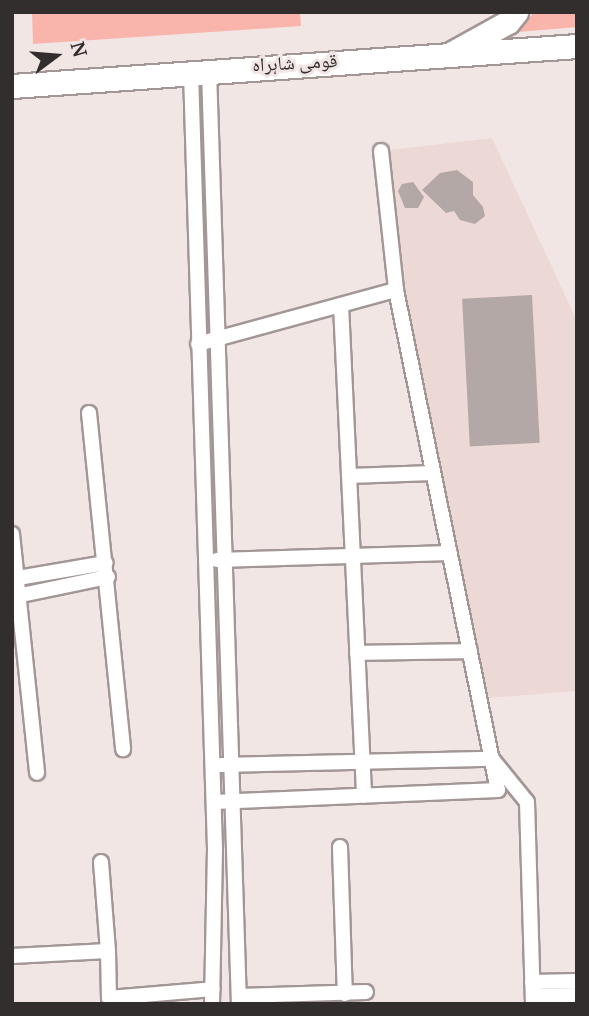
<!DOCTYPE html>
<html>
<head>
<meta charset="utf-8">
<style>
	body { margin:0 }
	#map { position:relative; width:589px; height:1016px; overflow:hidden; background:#f2e6e4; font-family:Georgia,"Noto Naskh Arabic",serif }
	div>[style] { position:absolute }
	.built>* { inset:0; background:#ecd8d5 }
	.green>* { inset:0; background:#f9b5ac }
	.building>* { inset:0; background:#b4a8a6; transform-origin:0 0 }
	.roads { filter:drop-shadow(2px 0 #a39796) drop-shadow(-2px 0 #a39796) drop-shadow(0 2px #a39796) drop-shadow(0 -2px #a39796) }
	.minor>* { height:14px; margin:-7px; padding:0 7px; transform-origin:7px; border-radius:7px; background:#fff }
	.trunk>* { height:23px; margin:-11.5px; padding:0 11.5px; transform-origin:11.5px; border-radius:11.5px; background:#fff }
	span { translate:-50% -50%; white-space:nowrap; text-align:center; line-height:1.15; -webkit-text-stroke:6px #f2e6e4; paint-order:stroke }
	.street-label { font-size:19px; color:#322e2d }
	.frame { position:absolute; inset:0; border:14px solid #322e2d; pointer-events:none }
	.north { position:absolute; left:21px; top:21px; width:70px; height:70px; -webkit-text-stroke:5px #f2e6e4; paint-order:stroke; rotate:74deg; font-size:19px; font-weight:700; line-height:28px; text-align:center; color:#322e2d }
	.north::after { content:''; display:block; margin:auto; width:24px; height:32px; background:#322e2d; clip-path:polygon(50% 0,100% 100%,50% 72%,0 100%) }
</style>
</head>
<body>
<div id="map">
	<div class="built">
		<i style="clip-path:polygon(492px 138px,577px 321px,577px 691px,489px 698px,396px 290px,381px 151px)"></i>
	</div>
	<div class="green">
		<i style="clip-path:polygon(32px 12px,300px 12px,301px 26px,33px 44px)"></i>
		<i style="clip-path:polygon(534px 12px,577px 12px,577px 27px,518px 32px)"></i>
	</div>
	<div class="building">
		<i style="clip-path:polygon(457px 170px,473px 182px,473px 195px,483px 207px,485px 216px,475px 224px,460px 220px,454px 211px,446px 213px,422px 190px,440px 173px)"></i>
		<i style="clip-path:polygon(413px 182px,424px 197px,418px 208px,405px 208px,398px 191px,402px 184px)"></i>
		<i style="left:532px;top:295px;width:148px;height:70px;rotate:87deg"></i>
	</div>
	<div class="roads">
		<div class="minor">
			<i style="left:209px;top:71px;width:933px;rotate:88.16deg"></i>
			<i style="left:191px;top:72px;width:777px;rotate:88.23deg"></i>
			<i style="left:215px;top:849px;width:155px;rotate:91.1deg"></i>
			<i style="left:381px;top:151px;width:140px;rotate:83.8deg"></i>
			<i style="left:341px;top:305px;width:491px;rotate:87.3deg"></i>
			<i style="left:198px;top:344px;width:205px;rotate:-15.3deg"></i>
			<i style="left:396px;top:290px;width:510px;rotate:78.47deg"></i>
			<i style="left:498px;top:790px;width:284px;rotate:177.6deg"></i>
			<i style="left:89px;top:413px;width:338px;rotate:84.2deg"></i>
			<i style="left:349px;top:476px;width:84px;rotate:-2deg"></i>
			<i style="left:12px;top:534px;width:240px;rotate:84deg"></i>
			<i style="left:217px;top:560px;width:233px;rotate:-1.7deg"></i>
			<i style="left:12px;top:579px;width:95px;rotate:-9.7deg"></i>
			<i style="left:12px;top:597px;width:98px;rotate:-11.8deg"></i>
			<i style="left:357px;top:653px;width:113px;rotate:-1deg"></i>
			<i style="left:221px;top:765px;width:271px;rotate:-1.3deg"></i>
			<i style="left:492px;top:759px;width:55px;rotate:50.9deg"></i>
			<i style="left:527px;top:802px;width:202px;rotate:88.3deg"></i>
			<i style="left:340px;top:847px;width:147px;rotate:88.1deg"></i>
			<i style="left:101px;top:862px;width:89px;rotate:85.5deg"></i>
			<i style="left:12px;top:956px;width:96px;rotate:-3deg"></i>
			<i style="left:108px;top:951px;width:47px;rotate:88.8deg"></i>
			<i style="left:109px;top:998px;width:104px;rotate:-4.9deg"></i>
			<i style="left:532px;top:982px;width:45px;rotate:-1.3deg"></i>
			<i style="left:239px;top:996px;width:127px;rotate:-1.8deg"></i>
			<i style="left:533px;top:996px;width:44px;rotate:-1.3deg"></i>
		</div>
		<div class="trunk">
			<i style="left:452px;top:53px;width:64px;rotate:-29deg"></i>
			<i style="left:508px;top:22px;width:13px;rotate:-51deg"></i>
			<i style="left:12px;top:86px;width:566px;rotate:-4.05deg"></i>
		</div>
	</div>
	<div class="street-label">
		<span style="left:295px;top:66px;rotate:-3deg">قومی شاہراہ</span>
	</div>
	<div class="frame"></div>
	<div class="north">N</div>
</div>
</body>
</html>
